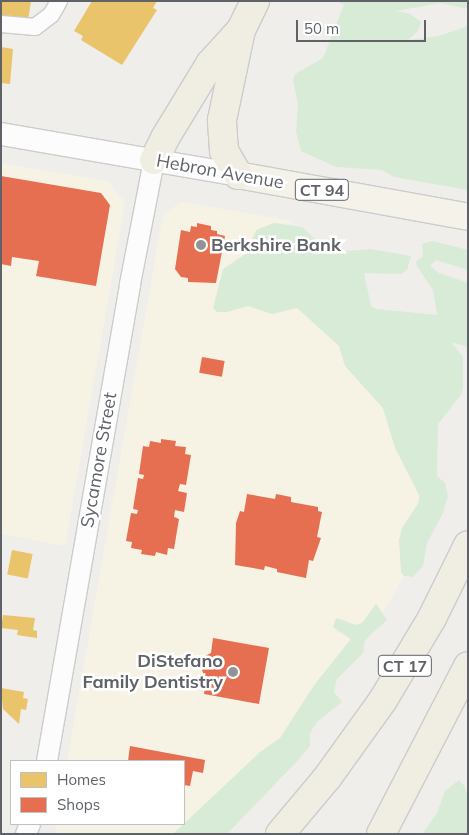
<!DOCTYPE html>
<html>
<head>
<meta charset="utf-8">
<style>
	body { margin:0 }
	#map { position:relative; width:469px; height:835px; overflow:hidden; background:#efeeea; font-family:Mulish,sans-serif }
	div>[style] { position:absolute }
	.commercial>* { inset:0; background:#f7f3e4; transform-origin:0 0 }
	.green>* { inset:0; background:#d8ebd6 }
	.homes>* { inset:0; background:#e9c46a; transform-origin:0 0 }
	.shops>* { inset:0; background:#e76f51; transform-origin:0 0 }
	.roads { filter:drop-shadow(1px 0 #cbcccc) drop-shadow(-1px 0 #cbcccc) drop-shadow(0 1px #cbcccc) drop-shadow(0 -1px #cbcccc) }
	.minor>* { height:16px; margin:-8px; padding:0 8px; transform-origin:8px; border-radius:8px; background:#fdfcfc }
	.tertiary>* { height:20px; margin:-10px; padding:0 10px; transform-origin:10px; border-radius:10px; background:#fdfcfc }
	.secondary>* { height:22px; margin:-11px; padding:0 11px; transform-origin:11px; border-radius:11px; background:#fdfcfc }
	.primary>* { height:26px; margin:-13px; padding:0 13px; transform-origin:13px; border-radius:13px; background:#f4f2e9 }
	.motorway>* { height:28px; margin:-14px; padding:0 14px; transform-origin:14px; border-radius:14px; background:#f0ede3 }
	.dots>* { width:14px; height:14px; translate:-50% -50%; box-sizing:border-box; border:2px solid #fff; border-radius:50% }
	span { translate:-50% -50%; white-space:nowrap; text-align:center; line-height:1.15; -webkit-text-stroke:5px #fff; paint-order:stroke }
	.shield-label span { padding:1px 4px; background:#fff; border:1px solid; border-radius:4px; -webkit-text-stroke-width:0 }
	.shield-label { font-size:16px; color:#5f6368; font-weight:700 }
	.street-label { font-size:18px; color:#5f6368 }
	.poi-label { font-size:18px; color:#5f6368; font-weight:700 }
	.left { translate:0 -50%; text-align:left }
	.right { translate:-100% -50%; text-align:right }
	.frame { position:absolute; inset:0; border:2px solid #5f6368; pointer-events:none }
	.legend { position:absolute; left:10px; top:760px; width:175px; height:65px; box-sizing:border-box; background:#fff; border:1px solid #bfc1c3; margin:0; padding:6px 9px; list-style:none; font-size:15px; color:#5f6368 }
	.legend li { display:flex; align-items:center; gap:10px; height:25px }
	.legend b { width:25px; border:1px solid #bfc1c3 }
	.scale { position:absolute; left:296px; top:20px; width:130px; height:22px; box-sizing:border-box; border:2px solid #5f6368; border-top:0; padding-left:6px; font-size:15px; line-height:18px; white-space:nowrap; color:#5f6368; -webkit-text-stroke:4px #fff; paint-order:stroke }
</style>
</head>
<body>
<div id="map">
	<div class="commercial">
		<i style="clip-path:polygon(1px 163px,108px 181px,125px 203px,65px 546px,1px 534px)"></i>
		<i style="clip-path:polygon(181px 202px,293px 221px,292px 224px,274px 223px,252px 236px,247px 253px,223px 269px,217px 312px,248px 306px,272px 314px,297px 308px,309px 315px,339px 346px,345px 366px,383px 408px,396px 448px,419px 495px,401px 572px,404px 576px,383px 612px,376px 604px,362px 623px,355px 625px,341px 618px,333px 622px,337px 632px,351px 639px,315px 684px,280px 738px,184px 824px,184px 761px,67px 761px,163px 215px)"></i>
		<i style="left:56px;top:824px;width:128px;height:10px"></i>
	</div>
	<div class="green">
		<i style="clip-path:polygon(338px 1px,468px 1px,468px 9px,440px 3px,396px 11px,410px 14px,421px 22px,418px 31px,408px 40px,439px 36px,468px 26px,468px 190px,394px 177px,382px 170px,336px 167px,301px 151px,296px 132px,298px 104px,293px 80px,295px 74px,323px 58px,344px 5px)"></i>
		<i style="clip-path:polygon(274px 223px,302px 227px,323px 247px,339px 252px,370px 249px,411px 256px,407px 270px,401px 274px,364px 273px,371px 306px,376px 309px,437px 315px,433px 290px,417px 266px,416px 261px,423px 257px,422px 244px,433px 241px,468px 250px,468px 270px,436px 260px,430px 266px,439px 273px,468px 283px,468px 347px,451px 342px,463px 357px,463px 386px,461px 395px,438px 424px,437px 476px,445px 483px,448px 496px,443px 513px,427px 543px,423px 566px,413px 577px,404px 576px,401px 572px,399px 540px,402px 528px,419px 502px,419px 495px,395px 448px,383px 408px,345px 366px,339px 346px,297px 308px,272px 314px,248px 306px,227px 312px,217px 312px,213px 308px,223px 269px,247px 253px,256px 230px)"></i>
		<i style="clip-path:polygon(376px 604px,387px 620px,365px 640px,363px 653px,337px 679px,334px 692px,342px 702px,317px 722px,310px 733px,310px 746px,301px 757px,227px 834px,173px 834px,260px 752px,280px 738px,315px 684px,351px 639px,333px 627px,336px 618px,355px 625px,362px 623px)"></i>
		<i style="clip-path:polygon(459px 780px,465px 787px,468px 799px,468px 834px,422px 834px,437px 813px,445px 791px)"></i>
	</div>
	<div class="homes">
		<i style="clip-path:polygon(1px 1px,31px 1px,28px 20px,1px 16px)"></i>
		<i style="clip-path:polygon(92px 1px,157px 1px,153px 8px,157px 10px,122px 65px,81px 40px,83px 36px,74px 31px)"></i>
		<i style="clip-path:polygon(1px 47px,13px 49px,10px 84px,1px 83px)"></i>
		<i style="left:12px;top:550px;width:21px;height:25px;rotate:11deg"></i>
		<i style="clip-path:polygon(3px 615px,35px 618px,33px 630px,37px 631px,37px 638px,17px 635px,18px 630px,1px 628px)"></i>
		<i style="clip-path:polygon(1px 688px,24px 692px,23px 698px,28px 699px,26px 710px,21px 709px,19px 724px,3px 709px)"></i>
	</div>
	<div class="shops">
		<i style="clip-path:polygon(1px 176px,101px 193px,110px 205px,96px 286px,36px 276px,39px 261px,12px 257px,11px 266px,1px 264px)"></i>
		<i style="clip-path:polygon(197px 223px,211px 226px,211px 230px,217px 231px,217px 234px,225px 236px,216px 283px,188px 282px,188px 278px,181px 277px,175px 269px,181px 230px,190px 232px,191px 226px,197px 227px)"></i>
		<i style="left:202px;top:357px;width:23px;height:16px;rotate:10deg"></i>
		<i style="clip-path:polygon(161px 439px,176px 441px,175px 446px,186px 447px,185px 454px,191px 455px,186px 485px,180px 484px,178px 491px,187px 493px,184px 512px,175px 510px,174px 517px,179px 519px,174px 549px,168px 548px,167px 555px,156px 552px,155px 556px,141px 554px,142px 550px,131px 548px,132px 542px,126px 541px,131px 513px,137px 514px,138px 510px,133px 509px,138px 478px,143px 479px,144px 475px,139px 474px,143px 446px,149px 447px,150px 441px,161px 443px)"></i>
		<i style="clip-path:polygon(247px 494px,275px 499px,276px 494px,291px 497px,291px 502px,318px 507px,318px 511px,322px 512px,317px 537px,321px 538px,313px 561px,309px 560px,306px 578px,277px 572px,277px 569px,265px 566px,264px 570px,235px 565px,236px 523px,240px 511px,244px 512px)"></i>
		<i style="clip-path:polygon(213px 638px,269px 648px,259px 704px,204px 694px,206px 680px,200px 665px,203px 657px,211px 653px)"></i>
		<i style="clip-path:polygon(130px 746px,205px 760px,203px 773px,193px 771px,190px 786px,184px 785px,184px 761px,128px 761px)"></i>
	</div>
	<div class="roads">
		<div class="minor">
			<i style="left:1px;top:24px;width:34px;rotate:5deg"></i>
			<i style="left:35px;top:27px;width:20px;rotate:-37deg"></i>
			<i style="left:51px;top:15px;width:16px;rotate:-60deg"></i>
		</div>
		<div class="tertiary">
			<i style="left:47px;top:761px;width:484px;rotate:-80.1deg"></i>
			<i style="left:130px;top:284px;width:126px;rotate:-79deg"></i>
			<i style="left:26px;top:834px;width:11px;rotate:-68deg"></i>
		</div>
		<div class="secondary">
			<i style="left:1px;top:134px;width:241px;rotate:9.8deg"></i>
		</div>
		<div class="primary">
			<i style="left:238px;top:175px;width:234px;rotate:10.3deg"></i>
		</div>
		<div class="motorway">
			<i style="left:154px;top:160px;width:25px;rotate:-63deg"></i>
			<i style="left:165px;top:138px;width:87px;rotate:-58.7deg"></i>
			<i style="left:210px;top:64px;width:45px;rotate:-47.7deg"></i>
			<i style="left:238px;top:175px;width:28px;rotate:-120deg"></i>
			<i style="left:224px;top:151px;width:31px;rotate:-94deg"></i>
			<i style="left:222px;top:120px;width:92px;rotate:-78.1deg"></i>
			<i style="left:241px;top:30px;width:32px;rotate:-64deg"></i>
			<i style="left:280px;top:834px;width:73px;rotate:-50deg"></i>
			<i style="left:327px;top:778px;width:96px;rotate:-54.3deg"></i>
			<i style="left:383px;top:700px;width:96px;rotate:-59.1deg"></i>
			<i style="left:432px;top:618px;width:81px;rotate:-63.7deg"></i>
			<i style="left:381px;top:834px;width:189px;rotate:-62.6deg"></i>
		</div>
	</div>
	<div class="dots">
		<i style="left:201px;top:245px;background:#919496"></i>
		<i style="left:233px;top:672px;background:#919496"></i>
	</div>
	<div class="shield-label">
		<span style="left:322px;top:190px">CT 94</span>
		<span style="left:405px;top:666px">CT 17</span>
	</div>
	<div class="street-label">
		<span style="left:220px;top:172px;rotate:10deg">Hebron Avenue</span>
		<span style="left:99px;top:460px;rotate:-80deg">Sycamore Street</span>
	</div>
	<div class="poi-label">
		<span class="left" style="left:211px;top:245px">Berkshire Bank</span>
		<span class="right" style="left:223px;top:672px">DiStefano<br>Family Dentistry</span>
	</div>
	<div class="frame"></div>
	<ul class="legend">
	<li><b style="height:14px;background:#e9c46a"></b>Homes</li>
	<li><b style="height:14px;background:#e76f51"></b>Shops</li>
	</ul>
	<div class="scale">50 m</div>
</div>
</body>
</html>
